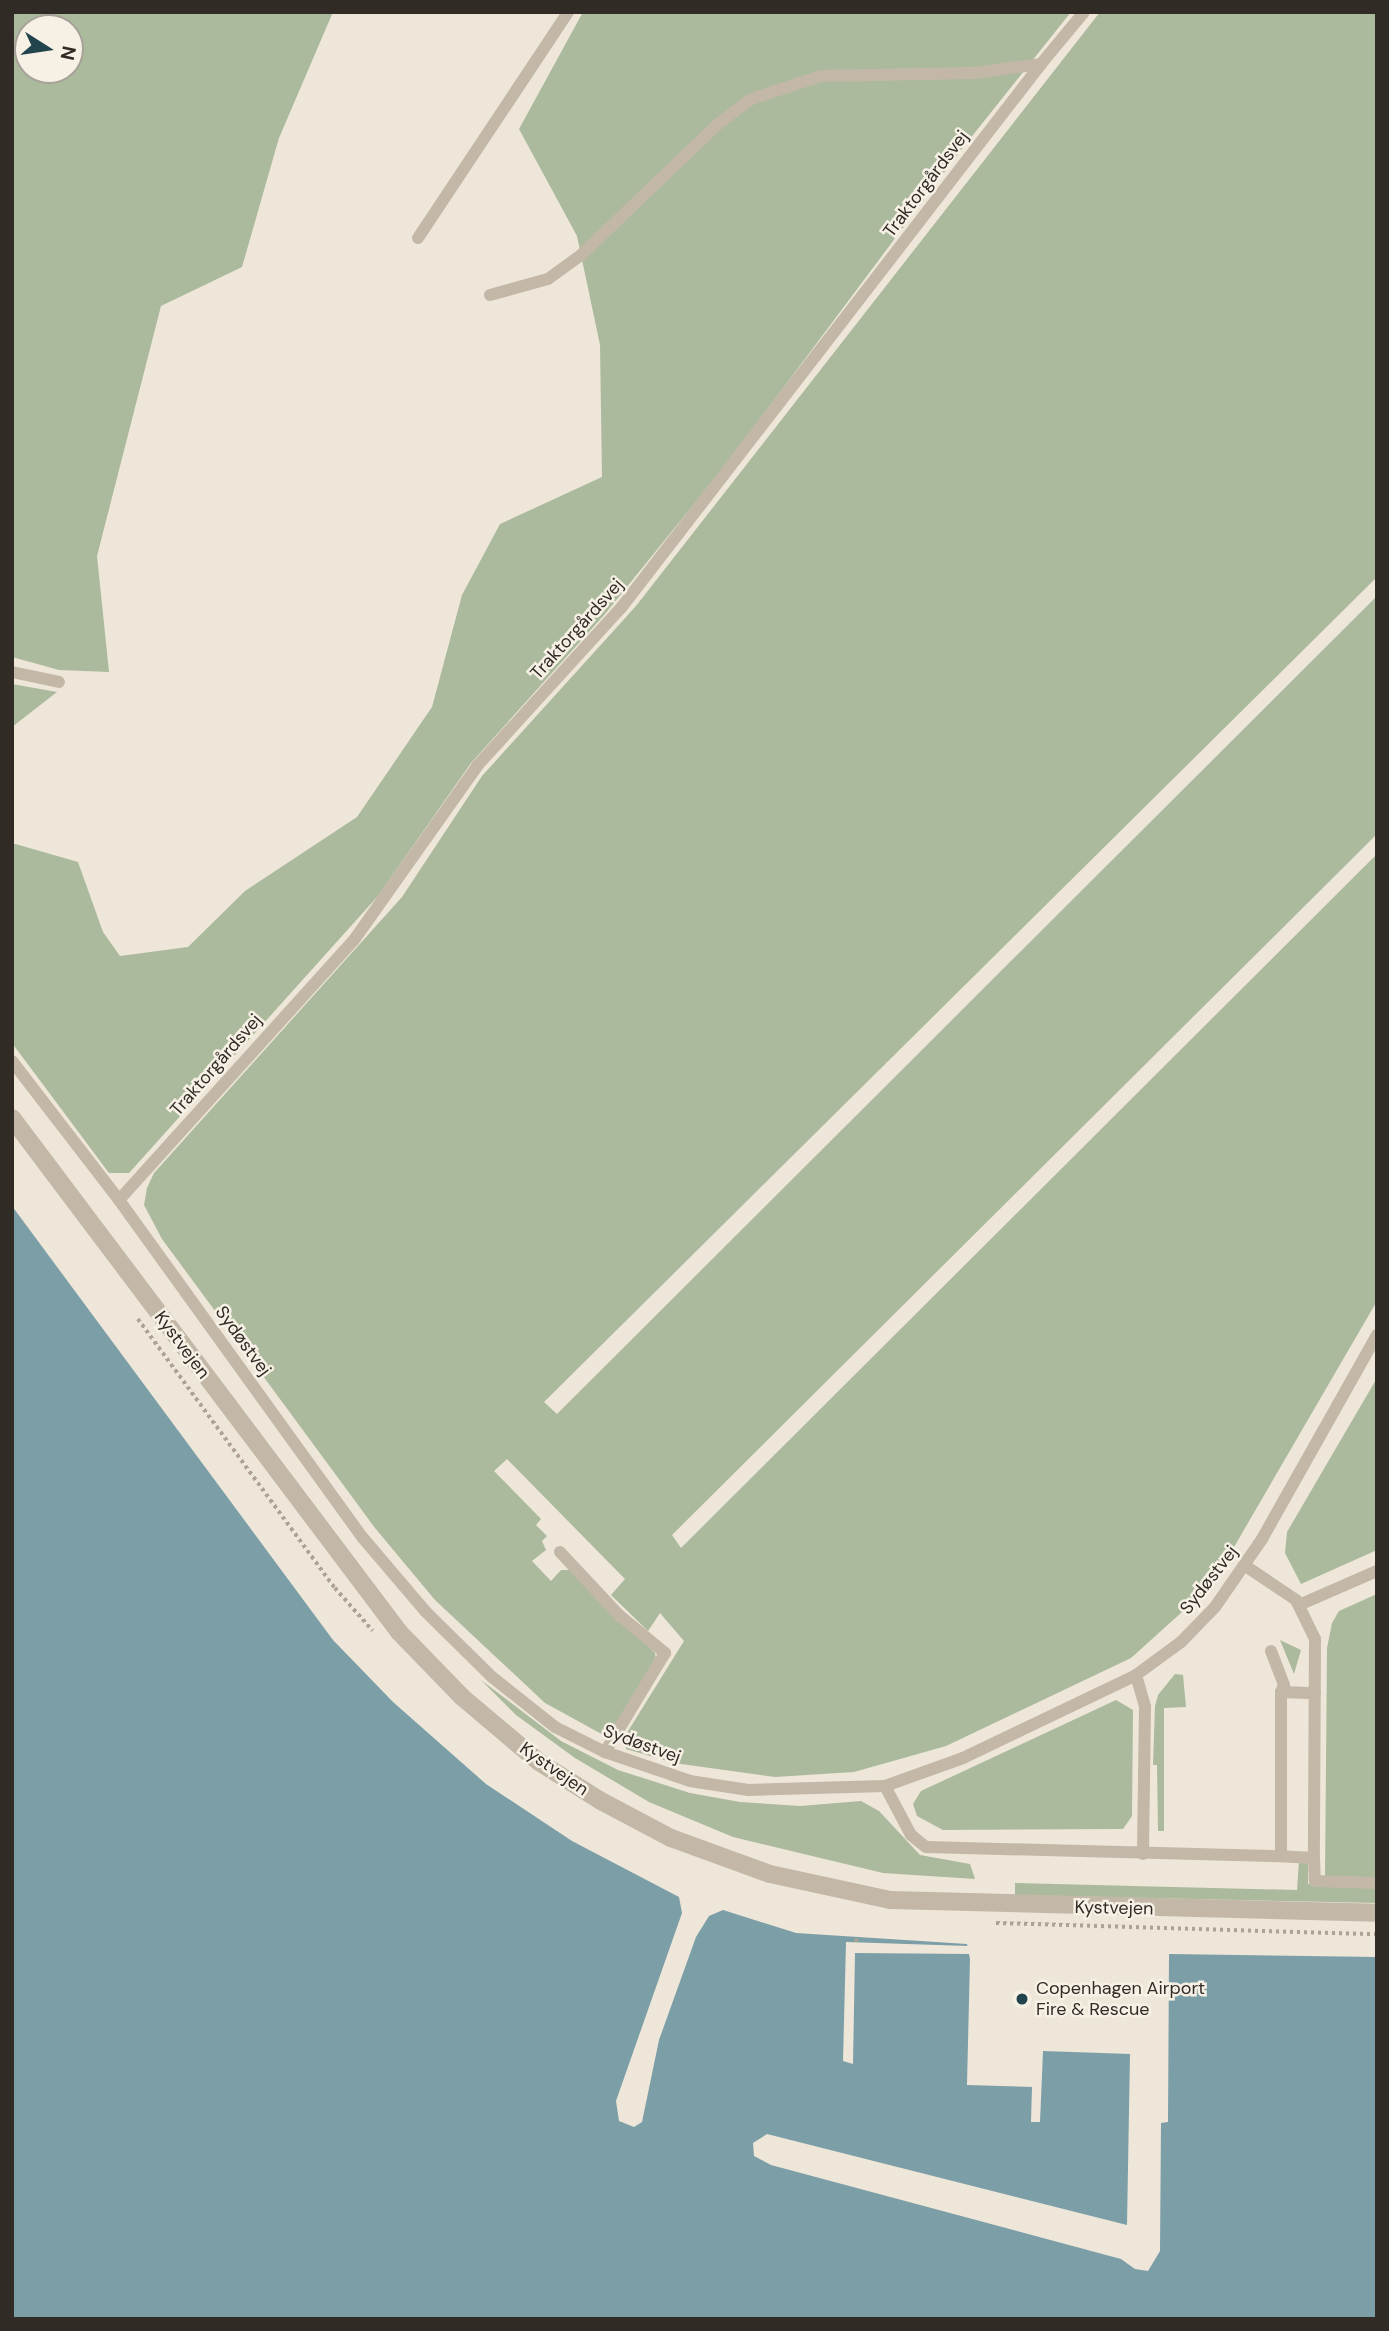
<!DOCTYPE html>
<html>
<head>
<meta charset="utf-8">
<style>
	body { margin:0 }
	#map { position:relative; width:1389px; height:2331px; overflow:hidden; background:#ede6d9; font-family:"DM Sans",sans-serif }
	div>[style] { position:absolute }
	.green>* { inset:0; background:#abba9c }
	.water>* { inset:0; background:#7c9ea6 }
	.pier>* { inset:0; background:#ede6d9 }
	.path>* { height:3.5px; margin-top:-1.75px; transform-origin:0; background:repeating-linear-gradient(90deg,#afa292 0 3.5px,transparent 0 7px) }
	.service>* { height:12px; margin:-6px; padding:0 6px; transform-origin:6px; border-radius:6px; background:#c3b8a7 }
	.tertiary>* { height:18px; margin:-9px; padding:0 9px; transform-origin:9px; border-radius:9px; background:#c3b8a7 }
	.dots>* { width:19px; height:19px; translate:-50% -50%; box-sizing:border-box; border:4px solid #f6f0e5; border-radius:50% }
	span { translate:-50% -50%; white-space:nowrap; text-align:center; line-height:1.15; -webkit-text-stroke:5px #f6f0e5; paint-order:stroke }
	.street-label { font-size:18px; color:#312b26 }
	.poi-label { font-size:18px; color:#312b26 }
	.left { translate:0 -50%; text-align:left }
	.frame { position:absolute; inset:0; border:14px solid #312b26; pointer-events:none }
	.north { position:absolute; left:14px; top:14px; width:70px; height:70px; box-sizing:border-box; background:#f6f0e5; border:2px solid #a7a199; border-radius:50%; rotate:102deg; font-size:19px; font-weight:700; line-height:28px; text-align:center; color:#312b26 }
	.north::after { content:''; display:block; margin:auto; width:24px; height:32px; background:#22444c; clip-path:polygon(50% 0,100% 100%,50% 72%,0 100%) }
</style>
</head>
<body>
<div id="map">
	<div class="green">
		<i style="clip-path:polygon(evenodd,12px 12px,333px 12px,279px 138px,242px 267px,161px 306px,97px 556px,109px 672px,59px 670px,12px 657px,12px 12px,70px 28px,70px 70px,28px 70px,28px 28px,70px 28px)"></i>
		<i style="clip-path:polygon(583px 12px,1071px 12px,961px 150px,728px 462px,605px 614px,471px 763px,378px 896px,129px 1173px,109px 1173px,12px 1043px,12px 843px,78px 862px,103px 932px,120px 956px,188px 947px,245px 891px,357px 817px,432px 707px,462px 595px,500px 524px,602px 477px,600px 345px,577px 236px,519px 129px)"></i>
		<i style="clip-path:polygon(1100px 12px,1377px 12px,1377px 577px,544px 1402px,557px 1414px,1377px 596px,1377px 834px,672px 1535px,681px 1548px,1377px 854px,1377px 1301px,1223px 1566px,1202px 1594px,1131px 1658px,946px 1746px,854px 1772px,775px 1777px,674px 1763px,626px 1749px,625px 1736px,684px 1641px,660px 1613px,648px 1631px,611px 1595px,625px 1579px,507px 1459px,494px 1471px,541px 1519px,536px 1525px,547px 1536px,542px 1541px,546px 1550px,532px 1561px,551px 1581px,561px 1570px,570px 1570px,655px 1653px,656px 1660px,607px 1737px,545px 1703px,435px 1600px,375px 1528px,162px 1239px,144px 1205px,147px 1188px,154px 1173px,402px 897px,482px 776px,636px 606px)"></i>
		<i style="clip-path:polygon(12px 684px,57px 692px,12px 727px)"></i>
		<i style="clip-path:polygon(1377px 1378px,1377px 1550px,1301px 1584px,1285px 1553px,1287px 1532px)"></i>
		<i style="clip-path:polygon(1377px 1594px,1377px 1880px,1325px 1879px,1327px 1648px,1332px 1623px,1339px 1611px)"></i>
		<i style="clip-path:polygon(1280px 1640px,1301px 1650px,1294px 1674px)"></i>
		<i style="clip-path:polygon(1175px 1674px,1183px 1675px,1186px 1707px,1164px 1708px,1164px 1831px,1158px 1831px,1157px 1765px,1153px 1765px,1155px 1706px,1158px 1695px)"></i>
		<i style="clip-path:polygon(481px 1680px,561px 1741px,618px 1770px,690px 1793px,740px 1802px,800px 1806px,861px 1801px,879px 1811px,920px 1855px,970px 1864px,975px 1879px,883px 1873px,733px 1837px,649px 1802px,575px 1758px,516px 1715px)"></i>
		<i style="clip-path:polygon(1116px 1700px,1133px 1710px,1132px 1816px,1123px 1829px,943px 1830px,917px 1816px,913px 1804px,921px 1791px)"></i>
		<i style="clip-path:polygon(1299px 1860px,1308px 1860px,1308px 1884px,1377px 1887px,1377px 1903px,1015px 1895px,1015px 1883px,1297px 1890px)"></i>
	</div>
	<div class="water">
		<i style="clip-path:polygon(12px 1206px,333px 1640px,393px 1702px,486px 1784px,572px 1841px,679px 1897px,682px 1913px,616px 2101px,619px 2121px,634px 2127px,642px 2122px,659px 2040px,696px 1937px,709px 1916px,723px 1910px,796px 1933px,967px 1944px,970px 1959px,967px 2085px,1032px 2087px,1031px 2122px,1040px 2122px,1043px 2051px,1130px 2054px,1127px 2225px,767px 2134px,753px 2143px,754px 2156px,771px 2165px,1121px 2259px,1135px 2269px,1148px 2271px,1160px 2251px,1161px 2123px,1168px 2122px,1169px 1954px,1377px 1957px,1377px 2319px,12px 2319px)"></i>
	</div>
	<div class="pier">
		<i style="clip-path:polygon(846px 1942px,968px 1946px,970px 1954px,855px 1953px,853px 2064px,843px 2061px)"></i>
	</div>
	<div class="path">
		<i style="left:138px;top:1319px;width:333px;rotate:53.8deg"></i>
		<i style="left:335px;top:1588px;width:57px;rotate:48.5deg"></i>
		<i style="left:996px;top:1923px;width:381px;rotate:1.7deg"></i>
		<i style="left:856px;top:1942px;width:3px;rotate:-90deg"></i>
	</div>
	<div class="service">
		<i style="left:418px;top:238px;width:271px;rotate:-56.4deg"></i>
		<i style="left:490px;top:295px;width:60px;rotate:-15.4deg"></i>
		<i style="left:548px;top:279px;width:41px;rotate:-36deg"></i>
		<i style="left:581px;top:255px;width:190px;rotate:-43.7deg"></i>
		<i style="left:718px;top:124px;width:41px;rotate:-37.1deg"></i>
		<i style="left:751px;top:99px;width:74px;rotate:-18.2deg"></i>
		<i style="left:821px;top:76px;width:153px;rotate:-1.1deg"></i>
		<i style="left:974px;top:73px;width:68px;rotate:-7.7deg"></i>
		<i style="left:1041px;top:64px;width:67px;rotate:-50.4deg"></i>
		<i style="left:12px;top:672px;width:48px;rotate:12deg"></i>
		<i style="left:12px;top:1061px;width:175px;rotate:52.4deg"></i>
		<i style="left:119px;top:1200px;width:417px;rotate:54.2deg"></i>
		<i style="left:363px;top:1538px;width:97px;rotate:49.6deg"></i>
		<i style="left:426px;top:1612px;width:93px;rotate:44.6deg"></i>
		<i style="left:492px;top:1677px;width:80px;rotate:38.4deg"></i>
		<i style="left:555px;top:1727px;width:56px;rotate:26.6deg"></i>
		<i style="left:605px;top:1752px;width:90px;rotate:18.8deg"></i>
		<i style="left:690px;top:1781px;width:59px;rotate:8.8deg"></i>
		<i style="left:748px;top:1790px;width:137px;rotate:-1.7deg"></i>
		<i style="left:885px;top:1786px;width:83px;rotate:-19.7deg"></i>
		<i style="left:963px;top:1758px;width:192px;rotate:-25.6deg"></i>
		<i style="left:1136px;top:1675px;width:56px;rotate:-36.3deg"></i>
		<i style="left:1181px;top:1642px;width:49px;rotate:-45.8deg"></i>
		<i style="left:1215px;top:1607px;width:83px;rotate:-55.3deg"></i>
		<i style="left:1262px;top:1539px;width:234px;rotate:-60.6deg"></i>
		<i style="left:119px;top:1200px;width:350px;rotate:-47.9deg"></i>
		<i style="left:354px;top:940px;width:213px;rotate:-54.7deg"></i>
		<i style="left:477px;top:766px;width:214px;rotate:-47.7deg"></i>
		<i style="left:621px;top:608px;width:687px;rotate:-52.33deg"></i>
		<i style="left:560px;top:1552px;width:86px;rotate:46.9deg"></i>
		<i style="left:619px;top:1615px;width:60px;rotate:39.6deg"></i>
		<i style="left:665px;top:1653px;width:116px;rotate:121.2deg"></i>
		<i style="left:1244px;top:1565px;width:63px;rotate:33.9deg"></i>
		<i style="left:1296px;top:1600px;width:43px;rotate:64deg"></i>
		<i style="left:1315px;top:1639px;width:219px;rotate:90.3deg"></i>
		<i style="left:1314px;top:1858px;width:33px;rotate:-177deg"></i>
		<i style="left:1299px;top:1605px;width:85px;rotate:-23.6deg"></i>
		<i style="left:1271px;top:1651px;width:36px;rotate:69deg"></i>
		<i style="left:1284px;top:1685px;width:8px;rotate:113deg"></i>
		<i style="left:1136px;top:1675px;width:33px;rotate:74deg"></i>
		<i style="left:1145px;top:1707px;width:147px;rotate:90.8deg"></i>
		<i style="left:885px;top:1786px;width:55px;rotate:62deg"></i>
		<i style="left:911px;top:1835px;width:19px;rotate:39deg"></i>
		<i style="left:926px;top:1847px;width:355px;rotate:1.5deg"></i>
		<i style="left:1281px;top:1856px;width:164px;rotate:-90deg"></i>
		<i style="left:1281px;top:1692px;width:34px;rotate:2deg"></i>
		<i style="left:1314px;top:1858px;width:23px;rotate:88deg"></i>
		<i style="left:1315px;top:1881px;width:62px;rotate:1.8deg"></i>
	</div>
	<div class="tertiary">
		<i style="left:12px;top:1118px;width:643px;rotate:53.02deg"></i>
		<i style="left:399px;top:1632px;width:91px;rotate:45.9deg"></i>
		<i style="left:462px;top:1697px;width:101px;rotate:40.2deg"></i>
		<i style="left:539px;top:1762px;width:73px;rotate:32.2deg"></i>
		<i style="left:601px;top:1801px;width:79px;rotate:27.9deg"></i>
		<i style="left:671px;top:1838px;width:105px;rotate:20deg"></i>
		<i style="left:770px;top:1874px;width:123px;rotate:12.2deg"></i>
		<i style="left:890px;top:1900px;width:487px;rotate:1.5deg"></i>
	</div>
	<div class="dots">
		<i style="left:1022px;top:1999px;background:#22444c"></i>
	</div>
	<div class="street-label">
		<span style="left:926px;top:184px;rotate:-53deg">Traktorgårdsvej</span>
		<span style="left:577px;top:629px;rotate:-48deg">Traktorgårdsvej</span>
		<span style="left:216px;top:1065px;rotate:-49deg">Traktorgårdsvej</span>
		<span style="left:243px;top:1341px;rotate:54deg">Sydøstvej</span>
		<span style="left:182px;top:1345px;rotate:53deg">Kystvejen</span>
		<span style="left:1209px;top:1580px;rotate:-52deg">Sydøstvej</span>
		<span style="left:642px;top:1744px;rotate:20deg">Sydøstvej</span>
		<span style="left:554px;top:1769px;rotate:35deg">Kystvejen</span>
		<span style="left:1114px;top:1908px;rotate:1deg">Kystvejen</span>
	</div>
	<div class="poi-label">
		<span class="left" style="left:1036px;top:1999px">Copenhagen Airport<br>Fire &amp; Rescue</span>
	</div>
	<div class="frame"></div>
	<div class="north">N</div>
</div>
</body>
</html>
